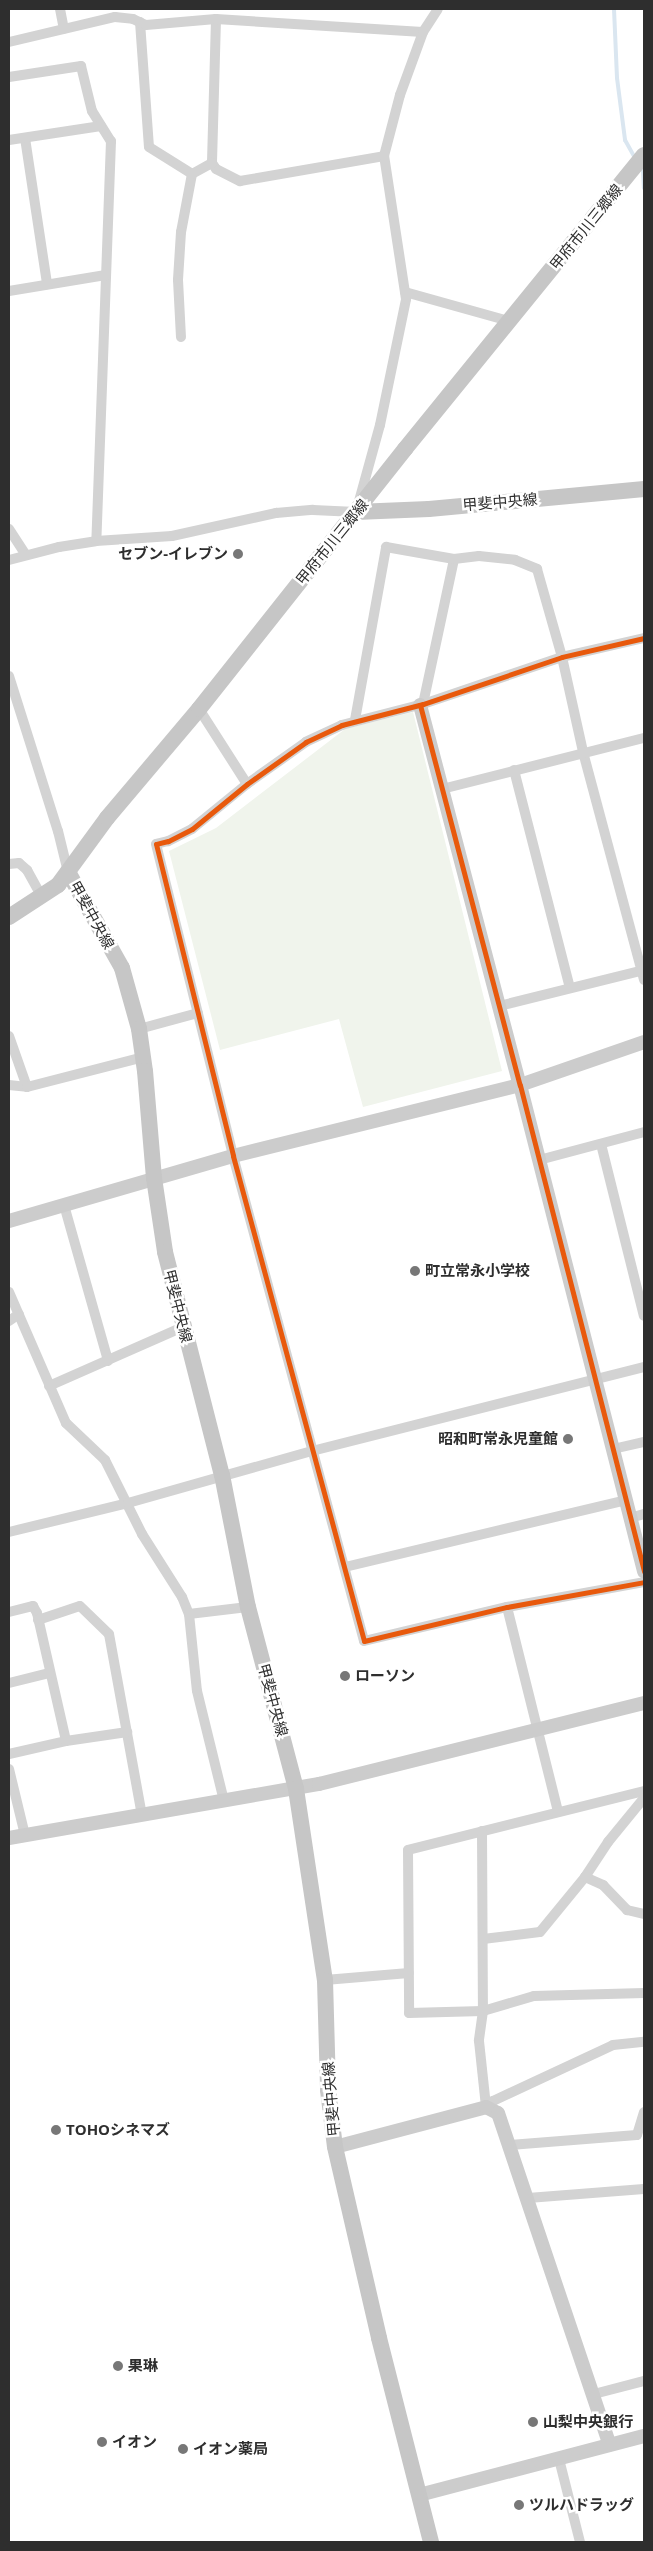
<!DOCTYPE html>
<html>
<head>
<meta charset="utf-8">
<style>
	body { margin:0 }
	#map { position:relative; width:653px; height:2551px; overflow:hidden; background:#fff; font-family:"Open Sans","Noto Sans JP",sans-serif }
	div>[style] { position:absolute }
	.green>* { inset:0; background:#f0f4ec }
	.stream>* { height:4px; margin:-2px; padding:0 2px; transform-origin:2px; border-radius:2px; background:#dae6f0 }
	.street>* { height:10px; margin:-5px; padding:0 5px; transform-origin:5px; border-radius:5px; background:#d3d3d3 }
	.secondary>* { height:14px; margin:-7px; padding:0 7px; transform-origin:7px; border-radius:7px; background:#ccc }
	.primary>* { height:16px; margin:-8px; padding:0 8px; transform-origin:8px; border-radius:8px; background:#c6c6c6 }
	.cycleway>* { height:5px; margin:-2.5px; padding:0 2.5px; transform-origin:2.5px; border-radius:2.5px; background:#e8590c }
	.dots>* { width:14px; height:14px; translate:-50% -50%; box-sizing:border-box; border:2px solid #fff; border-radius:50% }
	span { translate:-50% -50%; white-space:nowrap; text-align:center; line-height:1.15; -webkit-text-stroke:5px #fff; paint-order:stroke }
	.street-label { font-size:15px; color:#2e2e2e }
	.poi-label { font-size:15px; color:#2e2e2e; font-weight:700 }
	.right { translate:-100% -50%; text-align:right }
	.left { translate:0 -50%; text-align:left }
	.frame { position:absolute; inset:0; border:10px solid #2e2e2e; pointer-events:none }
</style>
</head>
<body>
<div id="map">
	<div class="green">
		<i style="clip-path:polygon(413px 712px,502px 1071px,363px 1107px,339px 1019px,220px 1050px,169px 851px,216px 828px,345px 729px)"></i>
	</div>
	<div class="stream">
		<i style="left:614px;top:9px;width:69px;rotate:87.5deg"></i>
		<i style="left:617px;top:78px;width:63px;rotate:82.6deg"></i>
		<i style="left:625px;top:140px;width:21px;rotate:61deg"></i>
		<i style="left:640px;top:166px;width:6px;rotate:59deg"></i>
		<i style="left:643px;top:171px;width:17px;rotate:87deg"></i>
	</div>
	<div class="street">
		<i style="left:60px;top:9px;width:20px;rotate:79deg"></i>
		<i style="left:216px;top:19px;width:144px;rotate:91.6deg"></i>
		<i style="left:212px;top:163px;width:7px;rotate:56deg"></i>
		<i style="left:216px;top:169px;width:27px;rotate:27deg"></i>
		<i style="left:240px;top:181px;width:146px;rotate:-9.8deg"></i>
		<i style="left:140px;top:22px;width:125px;rotate:85.9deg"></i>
		<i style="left:149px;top:147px;width:51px;rotate:32.1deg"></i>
		<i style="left:192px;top:174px;width:59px;rotate:100.7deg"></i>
		<i style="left:181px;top:232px;width:48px;rotate:93.6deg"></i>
		<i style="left:178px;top:280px;width:57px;rotate:87deg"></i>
		<i style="left:9px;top:42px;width:109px;rotate:-13.3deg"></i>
		<i style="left:115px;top:17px;width:18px;rotate:6deg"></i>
		<i style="left:133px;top:19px;width:14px;rotate:25deg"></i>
		<i style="left:146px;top:25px;width:70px;rotate:-4.9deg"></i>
		<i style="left:216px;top:19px;width:207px;rotate:3.6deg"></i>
		<i style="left:9px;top:77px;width:73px;rotate:-8.7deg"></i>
		<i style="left:81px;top:66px;width:46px;rotate:76.3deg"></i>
		<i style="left:92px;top:111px;width:36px;rotate:58deg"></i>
		<i style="left:111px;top:141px;width:400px;rotate:92.1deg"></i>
		<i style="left:25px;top:138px;width:148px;rotate:81.4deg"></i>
		<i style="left:9px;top:140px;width:93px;rotate:-8.7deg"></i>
		<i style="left:192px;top:174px;width:23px;rotate:-29deg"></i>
		<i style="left:9px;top:291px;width:98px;rotate:-9.4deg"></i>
		<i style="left:405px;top:292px;width:108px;rotate:15.6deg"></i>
		<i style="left:9px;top:529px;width:31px;rotate:57deg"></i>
		<i style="left:9px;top:560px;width:52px;rotate:-14.6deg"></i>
		<i style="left:59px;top:547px;width:37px;rotate:-9deg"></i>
		<i style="left:96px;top:541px;width:76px;rotate:-3.8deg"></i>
		<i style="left:172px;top:536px;width:107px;rotate:-12.5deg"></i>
		<i style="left:276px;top:513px;width:37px;rotate:-5deg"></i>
		<i style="left:313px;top:510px;width:43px;rotate:2.7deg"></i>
		<i style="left:356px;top:512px;width:90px;rotate:-74.6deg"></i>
		<i style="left:380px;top:425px;width:129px;rotate:-78.3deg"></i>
		<i style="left:406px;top:299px;width:145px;rotate:-98.7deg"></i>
		<i style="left:384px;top:156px;width:63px;rotate:-75.3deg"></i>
		<i style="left:400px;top:95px;width:67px;rotate:-69.9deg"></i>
		<i style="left:423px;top:32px;width:27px;rotate:-57deg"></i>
		<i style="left:644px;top:638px;width:84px;rotate:167deg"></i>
		<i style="left:562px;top:657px;width:147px;rotate:161.3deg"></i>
		<i style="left:423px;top:704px;width:84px;rotate:165.5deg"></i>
		<i style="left:342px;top:725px;width:40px;rotate:155deg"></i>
		<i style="left:306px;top:742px;width:72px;rotate:144.6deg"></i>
		<i style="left:247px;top:784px;width:71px;rotate:140.7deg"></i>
		<i style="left:192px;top:829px;width:27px;rotate:153deg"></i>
		<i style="left:168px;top:841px;width:12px;rotate:166deg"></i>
		<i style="left:156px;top:844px;width:321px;rotate:76.1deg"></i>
		<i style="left:233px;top:1156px;width:502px;rotate:74.88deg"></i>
		<i style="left:364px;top:1641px;width:147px;rotate:-13.4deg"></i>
		<i style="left:507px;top:1607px;width:139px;rotate:-10.3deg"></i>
		<i style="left:9px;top:676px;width:163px;rotate:72.5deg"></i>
		<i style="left:58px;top:831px;width:42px;rotate:76.3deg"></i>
		<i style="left:423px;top:704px;width:148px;rotate:-77.9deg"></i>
		<i style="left:199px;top:709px;width:89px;rotate:57.4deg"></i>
		<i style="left:355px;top:720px;width:176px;rotate:-79.8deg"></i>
		<i style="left:386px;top:547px;width:69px;rotate:10deg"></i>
		<i style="left:454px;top:559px;width:25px;rotate:-7deg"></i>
		<i style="left:479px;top:556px;width:36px;rotate:6deg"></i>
		<i style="left:515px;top:560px;width:24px;rotate:22deg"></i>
		<i style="left:537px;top:569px;width:91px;rotate:74.1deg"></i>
		<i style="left:562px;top:657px;width:97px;rotate:77.5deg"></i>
		<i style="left:583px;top:752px;width:236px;rotate:75deg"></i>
		<i style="left:514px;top:770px;width:225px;rotate:75.6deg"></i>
		<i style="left:442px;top:789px;width:208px;rotate:-14.2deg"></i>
		<i style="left:9px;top:864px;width:10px;rotate:-6deg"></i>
		<i style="left:19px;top:863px;width:11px;rotate:41deg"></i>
		<i style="left:27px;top:870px;width:31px;rotate:61deg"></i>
		<i style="left:499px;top:1006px;width:149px;rotate:-13.9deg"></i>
		<i style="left:139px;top:1029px;width:61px;rotate:-15.2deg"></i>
		<i style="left:9px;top:1036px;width:54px;rotate:70.6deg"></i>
		<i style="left:9px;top:1085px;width:18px;rotate:6deg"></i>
		<i style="left:27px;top:1087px;width:121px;rotate:-14.4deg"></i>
		<i style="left:601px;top:1144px;width:177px;rotate:76deg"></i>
		<i style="left:539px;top:1160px;width:109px;rotate:-14.9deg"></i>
		<i style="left:64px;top:1205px;width:162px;rotate:74.2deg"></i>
		<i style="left:9px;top:1292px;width:143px;rotate:66.5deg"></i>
		<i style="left:66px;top:1423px;width:54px;rotate:43.5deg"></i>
		<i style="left:105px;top:1460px;width:83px;rotate:63.4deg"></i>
		<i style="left:142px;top:1534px;width:75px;rotate:57.6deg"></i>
		<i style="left:182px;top:1597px;width:18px;rotate:68deg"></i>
		<i style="left:189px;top:1614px;width:77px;rotate:84.1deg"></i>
		<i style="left:197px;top:1691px;width:113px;rotate:76.2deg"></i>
		<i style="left:9px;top:1321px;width:12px;rotate:-35deg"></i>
		<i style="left:49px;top:1386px;width:146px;rotate:-23.8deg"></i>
		<i style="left:613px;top:1449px;width:32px;rotate:-13deg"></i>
		<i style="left:630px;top:1518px;width:15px;rotate:-16deg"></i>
		<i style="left:9px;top:1532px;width:122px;rotate:-13.7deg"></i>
		<i style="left:128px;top:1503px;width:191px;rotate:-15.8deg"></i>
		<i style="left:312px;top:1451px;width:342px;rotate:-14.2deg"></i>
		<i style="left:345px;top:1567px;width:289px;rotate:-13.4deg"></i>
		<i style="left:507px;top:1607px;width:211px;rotate:76deg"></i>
		<i style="left:9px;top:1612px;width:25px;rotate:-14deg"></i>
		<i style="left:33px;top:1606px;width:8px;rotate:60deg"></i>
		<i style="left:37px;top:1613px;width:131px;rotate:77.2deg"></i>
		<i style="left:189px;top:1614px;width:59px;rotate:-6.8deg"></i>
		<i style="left:38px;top:1620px;width:44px;rotate:-18.4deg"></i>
		<i style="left:80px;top:1606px;width:40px;rotate:44deg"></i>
		<i style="left:109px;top:1634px;width:184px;rotate:79.7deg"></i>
		<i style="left:9px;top:1683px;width:41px;rotate:-14deg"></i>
		<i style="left:9px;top:1754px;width:58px;rotate:-12.8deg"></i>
		<i style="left:66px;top:1741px;width:62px;rotate:-8.4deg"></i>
		<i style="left:9px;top:1769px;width:68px;rotate:76.4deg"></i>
		<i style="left:644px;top:1791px;width:243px;rotate:166deg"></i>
		<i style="left:408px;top:1850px;width:163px;rotate:89.6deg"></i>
		<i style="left:409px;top:2013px;width:74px;rotate:-1.5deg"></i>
		<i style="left:483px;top:2011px;width:53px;rotate:-16.4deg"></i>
		<i style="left:534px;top:1996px;width:110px;rotate:-1.6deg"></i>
		<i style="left:482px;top:1831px;width:180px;rotate:89.7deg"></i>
		<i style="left:483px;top:2011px;width:30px;rotate:98deg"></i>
		<i style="left:479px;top:2041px;width:66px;rotate:83.9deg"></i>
		<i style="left:585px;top:1877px;width:20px;rotate:24deg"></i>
		<i style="left:603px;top:1885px;width:35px;rotate:46deg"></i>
		<i style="left:627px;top:1910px;width:17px;rotate:13deg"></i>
		<i style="left:483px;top:1939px;width:57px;rotate:-7deg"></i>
		<i style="left:540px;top:1932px;width:71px;rotate:-50.7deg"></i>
		<i style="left:585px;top:1877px;width:42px;rotate:-56.7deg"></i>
		<i style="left:608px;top:1842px;width:57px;rotate:-50.7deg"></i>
		<i style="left:325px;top:1980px;width:84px;rotate:-4.8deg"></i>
		<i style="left:486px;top:2107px;width:9px;rotate:-41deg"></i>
		<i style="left:493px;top:2101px;width:132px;rotate:-25deg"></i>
		<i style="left:613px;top:2045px;width:31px;rotate:-6deg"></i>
		<i style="left:510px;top:2145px;width:127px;rotate:-4.5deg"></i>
		<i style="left:637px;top:2135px;width:24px;rotate:-73deg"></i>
		<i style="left:528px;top:2198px;width:116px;rotate:-4.4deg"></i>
		<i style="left:594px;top:2394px;width:52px;rotate:-14.6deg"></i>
		<i style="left:559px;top:2459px;width:86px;rotate:75.8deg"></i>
	</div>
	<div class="secondary">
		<i style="left:420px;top:705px;width:393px;rotate:75.3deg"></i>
		<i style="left:520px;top:1085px;width:502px;rotate:75.69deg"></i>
		<i style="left:9px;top:1221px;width:233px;rotate:-16.2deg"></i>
		<i style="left:233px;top:1156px;width:296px;rotate:-13.9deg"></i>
		<i style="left:520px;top:1085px;width:131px;rotate:-19.1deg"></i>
		<i style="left:9px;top:1838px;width:315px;rotate:-9.9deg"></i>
		<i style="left:319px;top:1784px;width:335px;rotate:-14deg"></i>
		<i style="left:335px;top:2147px;width:156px;rotate:-14.8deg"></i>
		<i style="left:486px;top:2107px;width:13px;rotate:27deg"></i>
		<i style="left:498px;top:2113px;width:350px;rotate:71.4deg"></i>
		<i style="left:419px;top:2495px;width:233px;rotate:-14.7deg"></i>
	</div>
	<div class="primary">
		<i style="left:356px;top:512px;width:73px;rotate:-2.4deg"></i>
		<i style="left:429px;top:509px;width:216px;rotate:-5.3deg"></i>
		<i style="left:68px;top:872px;width:110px;rotate:60.6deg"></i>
		<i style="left:122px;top:968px;width:63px;rotate:74.4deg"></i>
		<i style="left:139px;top:1029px;width:42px;rotate:81.9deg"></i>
		<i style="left:145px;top:1071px;width:107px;rotate:85.2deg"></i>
		<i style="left:154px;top:1178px;width:75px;rotate:81.5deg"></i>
		<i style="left:165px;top:1252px;width:230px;rotate:75.7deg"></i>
		<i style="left:222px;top:1475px;width:135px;rotate:78.9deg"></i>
		<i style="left:248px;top:1607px;width:188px;rotate:75.2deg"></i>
		<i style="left:296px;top:1789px;width:193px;rotate:81.4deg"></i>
		<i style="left:325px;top:1980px;width:110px;rotate:88.4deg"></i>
		<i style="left:328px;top:2090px;width:57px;rotate:83deg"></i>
		<i style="left:335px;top:2147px;width:196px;rotate:77deg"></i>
		<i style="left:379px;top:2338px;width:211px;rotate:75.7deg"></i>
		<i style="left:9px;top:917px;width:59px;rotate:-33.1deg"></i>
		<i style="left:58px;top:885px;width:83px;rotate:-53.8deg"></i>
		<i style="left:107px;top:818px;width:143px;rotate:-49.8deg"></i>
		<i style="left:199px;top:709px;width:332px;rotate:-51.6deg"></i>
		<i style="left:405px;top:449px;width:379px;rotate:-50.9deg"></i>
	</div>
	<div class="cycleway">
		<i style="left:644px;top:638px;width:84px;rotate:167deg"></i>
		<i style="left:562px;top:657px;width:147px;rotate:161.3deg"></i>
		<i style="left:423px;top:704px;width:84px;rotate:165.5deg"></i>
		<i style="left:342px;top:725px;width:40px;rotate:155deg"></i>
		<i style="left:306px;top:742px;width:72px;rotate:144.6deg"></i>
		<i style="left:247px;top:784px;width:71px;rotate:140.7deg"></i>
		<i style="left:192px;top:829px;width:27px;rotate:153deg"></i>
		<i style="left:168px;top:841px;width:12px;rotate:166deg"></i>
		<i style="left:156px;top:844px;width:321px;rotate:76.1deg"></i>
		<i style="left:233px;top:1156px;width:502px;rotate:74.88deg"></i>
		<i style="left:364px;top:1641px;width:147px;rotate:-13.4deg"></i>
		<i style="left:507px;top:1607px;width:139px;rotate:-10.3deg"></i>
		<i style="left:420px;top:705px;width:393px;rotate:75.3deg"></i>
		<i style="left:520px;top:1085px;width:502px;rotate:75.69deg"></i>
	</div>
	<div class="dots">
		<i style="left:238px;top:554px;background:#777"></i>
		<i style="left:415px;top:1271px;background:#777"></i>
		<i style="left:568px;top:1439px;background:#777"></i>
		<i style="left:345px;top:1676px;background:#777"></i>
		<i style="left:56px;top:2130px;background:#777"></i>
		<i style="left:118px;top:2366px;background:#777"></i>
		<i style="left:533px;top:2422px;background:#777"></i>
		<i style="left:102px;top:2442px;background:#777"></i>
		<i style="left:183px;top:2449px;background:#777"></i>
		<i style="left:519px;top:2505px;background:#777"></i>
	</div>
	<div class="street-label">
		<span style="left:586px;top:227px;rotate:-51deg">甲府市川三郷線</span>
		<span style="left:500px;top:502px;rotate:-5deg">甲斐中央線</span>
		<span style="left:332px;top:542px;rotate:-51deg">甲府市川三郷線</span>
		<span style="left:92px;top:915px;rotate:61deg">甲斐中央線</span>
		<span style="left:178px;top:1306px;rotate:76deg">甲斐中央線</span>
		<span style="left:273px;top:1700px;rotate:75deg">甲斐中央線</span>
		<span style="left:331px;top:2099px;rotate:-95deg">甲斐中央線</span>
	</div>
	<div class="poi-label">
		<span class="right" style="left:228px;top:554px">セブン-イレブン</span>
		<span class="left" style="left:425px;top:1271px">町立常永小学校</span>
		<span class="right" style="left:558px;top:1439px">昭和町常永児童館</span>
		<span class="left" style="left:355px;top:1676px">ローソン</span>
		<span class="left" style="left:66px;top:2130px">TOHOシネマズ</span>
		<span class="left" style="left:128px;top:2366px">果琳</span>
		<span class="left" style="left:543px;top:2422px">山梨中央銀行</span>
		<span class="left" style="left:112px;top:2442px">イオン</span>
		<span class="left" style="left:193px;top:2449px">イオン薬局</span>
		<span class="left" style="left:529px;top:2505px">ツルハドラッグ</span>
	</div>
	<div class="frame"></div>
</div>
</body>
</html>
